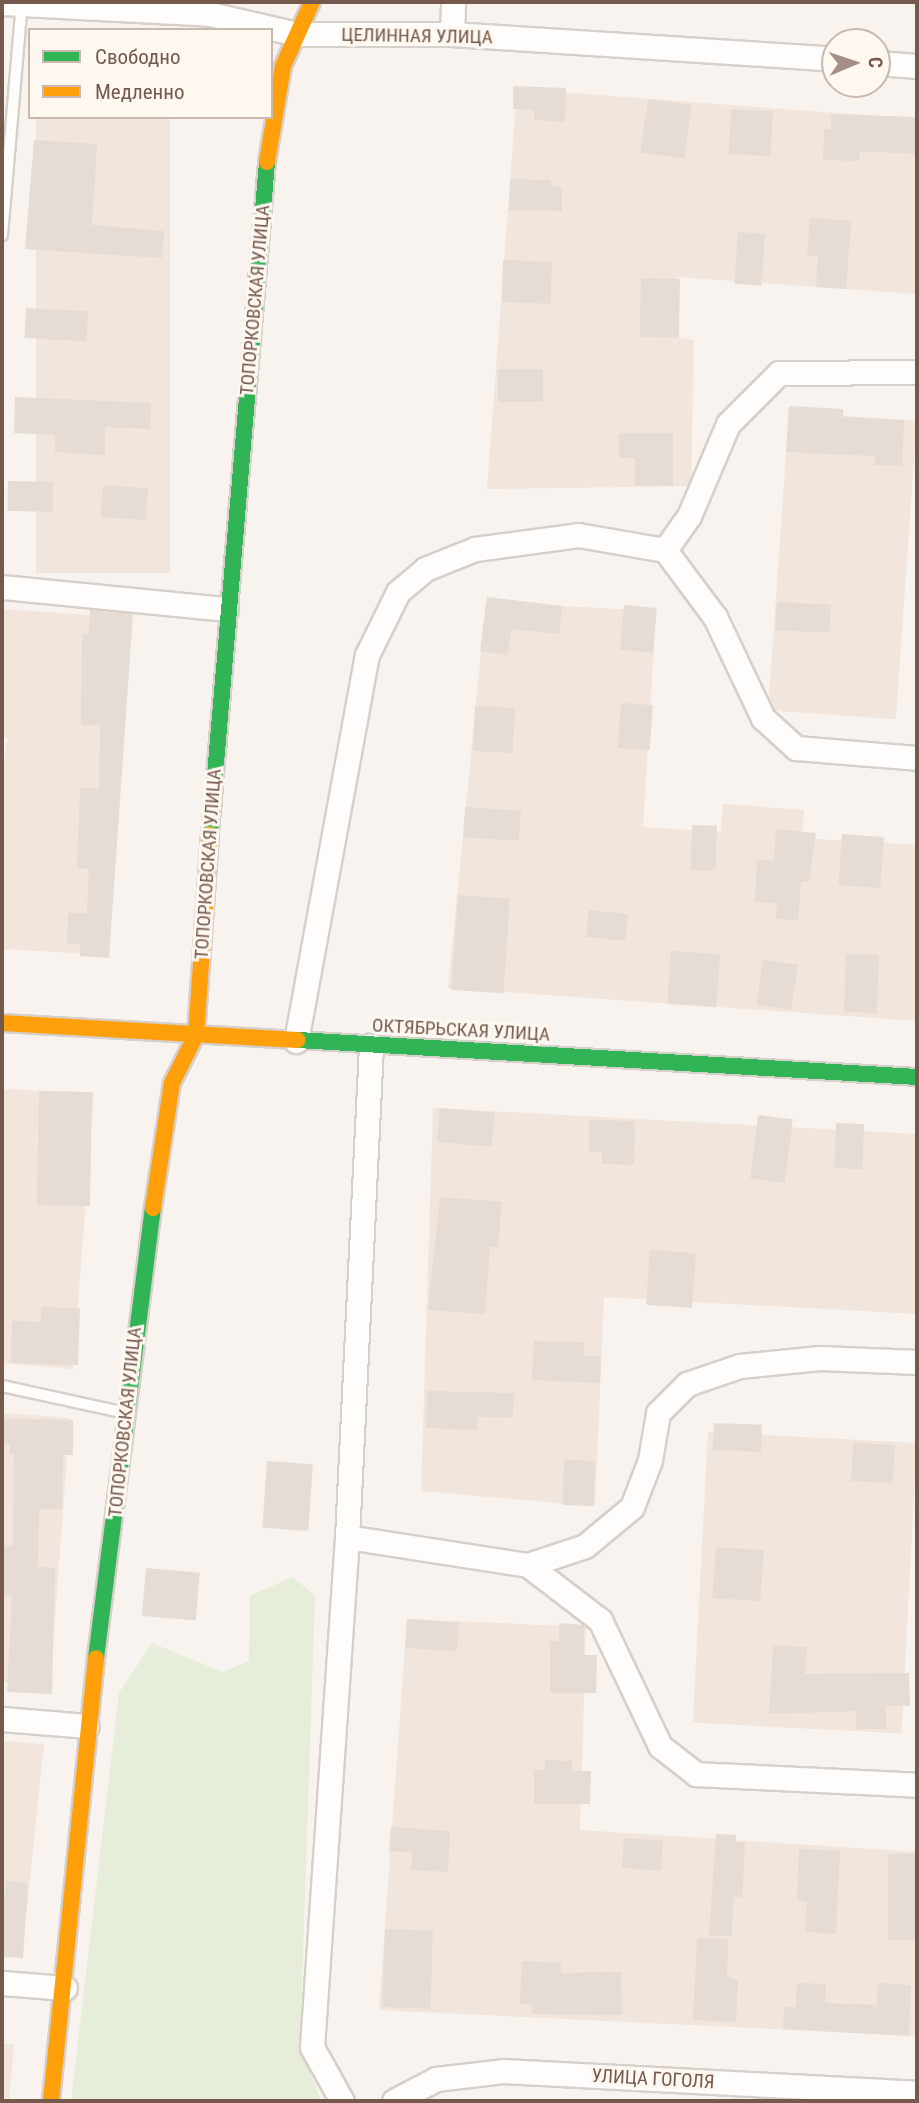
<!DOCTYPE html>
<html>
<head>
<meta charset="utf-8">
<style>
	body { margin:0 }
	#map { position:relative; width:919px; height:2103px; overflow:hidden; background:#f8f3ee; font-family:"Roboto Condensed",sans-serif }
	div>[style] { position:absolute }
	.residential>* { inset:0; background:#f1e5dc; transform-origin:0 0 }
	.green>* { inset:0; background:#e6eed9 }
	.building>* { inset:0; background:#e5dcd5; transform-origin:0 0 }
	.roads { filter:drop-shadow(2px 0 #d6cfca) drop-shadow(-2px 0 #d6cfca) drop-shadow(0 2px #d6cfca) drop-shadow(0 -2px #d6cfca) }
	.lane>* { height:10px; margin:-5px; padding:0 5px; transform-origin:5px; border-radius:5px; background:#fefdfc }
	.street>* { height:23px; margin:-11.5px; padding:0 11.5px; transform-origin:11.5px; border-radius:11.5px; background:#fefdfc }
	.fast>* { height:16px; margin:-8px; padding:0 8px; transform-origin:8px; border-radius:8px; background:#30b455 }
	.slow>* { height:16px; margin:-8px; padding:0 8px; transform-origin:8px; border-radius:8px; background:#ff9f0a }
	span { translate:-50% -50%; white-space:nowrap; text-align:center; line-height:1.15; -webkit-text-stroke:6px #fef8f0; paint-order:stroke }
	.street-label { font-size:19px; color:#76594d }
	.frame { position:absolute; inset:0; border:4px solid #76594d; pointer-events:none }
	.legend { position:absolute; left:28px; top:28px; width:245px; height:91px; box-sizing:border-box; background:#fef8f0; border:2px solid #c8b8af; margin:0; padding:9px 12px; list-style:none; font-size:21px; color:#76594d }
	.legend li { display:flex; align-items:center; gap:14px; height:35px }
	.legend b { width:35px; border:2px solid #c8b8af }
	.north { position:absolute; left:821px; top:28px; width:70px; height:70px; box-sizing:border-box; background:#fef8f0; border:2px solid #c8b8af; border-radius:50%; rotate:88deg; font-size:19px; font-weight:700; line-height:28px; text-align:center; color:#76594d }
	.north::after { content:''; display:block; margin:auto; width:24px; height:32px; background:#a48f85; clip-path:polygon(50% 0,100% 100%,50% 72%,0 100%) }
</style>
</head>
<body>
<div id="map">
	<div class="residential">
		<i style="clip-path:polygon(517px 89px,917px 119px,917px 294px,677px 277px,671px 336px,694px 340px,691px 486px,487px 489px)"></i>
		<i style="left:36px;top:117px;width:134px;height:456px"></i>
		<i style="left:789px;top:412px;width:128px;height:299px;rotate:4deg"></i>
		<i style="clip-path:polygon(486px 602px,656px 611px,643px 827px,721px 832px,723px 804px,804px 810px,802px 838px,917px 845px,917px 1021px,448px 988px)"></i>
		<i style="clip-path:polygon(2px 609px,131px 618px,108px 955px,2px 949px,2px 772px,8px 738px,2px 737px)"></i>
		<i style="clip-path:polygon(2px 1089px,94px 1093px,73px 1369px,2px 1363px)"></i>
		<i style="clip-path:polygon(433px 1108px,917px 1134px,917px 1314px,604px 1297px,595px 1506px,421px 1491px)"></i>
		<i style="clip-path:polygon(2px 1413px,70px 1418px,50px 1685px,2px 1682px)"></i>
		<i style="left:708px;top:1432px;width:209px;height:291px;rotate:3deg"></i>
		<i style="clip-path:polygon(407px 1619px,586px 1627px,580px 1830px,917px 1852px,917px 2036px,379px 2010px)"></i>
		<i style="clip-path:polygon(2px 1741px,44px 1744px,26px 1917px,2px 1916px)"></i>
		<i style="clip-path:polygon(2px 2044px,14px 2044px,9px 2101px,2px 2101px)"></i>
	</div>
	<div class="green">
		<i style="clip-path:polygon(292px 1577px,315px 1595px,300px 2045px,321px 2101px,71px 2101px,119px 1693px,152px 1643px,223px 1672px,249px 1661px,250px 1596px)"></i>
	</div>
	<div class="building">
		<i style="clip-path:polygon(513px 86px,566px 88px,565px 122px,534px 120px,534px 110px,513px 109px)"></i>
		<i style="left:648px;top:99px;width:44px;height:54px;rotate:8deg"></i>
		<i style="left:731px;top:109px;width:42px;height:45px;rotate:3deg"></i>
		<i style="clip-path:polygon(831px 114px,917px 117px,917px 154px,860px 151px,859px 161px,823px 160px,824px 129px,831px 129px)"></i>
		<i style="clip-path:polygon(34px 140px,97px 144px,92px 225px,164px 231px,162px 258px,25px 249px)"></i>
		<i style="clip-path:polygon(510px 179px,551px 180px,551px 186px,562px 187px,562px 211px,509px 210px)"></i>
		<i style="clip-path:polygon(810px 218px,851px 221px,846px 289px,816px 287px,818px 256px,807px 255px)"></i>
		<i style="left:738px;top:232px;width:27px;height:52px;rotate:4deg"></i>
		<i style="left:503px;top:260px;width:49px;height:42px;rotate:2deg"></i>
		<i style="left:641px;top:278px;width:39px;height:59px;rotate:1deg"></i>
		<i style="left:26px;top:308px;width:62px;height:30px;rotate:3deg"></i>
		<i style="left:498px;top:369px;width:45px;height:33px"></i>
		<i style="clip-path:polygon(15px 397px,151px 403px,150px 429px,105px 427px,105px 455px,55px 452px,55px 435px,14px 433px)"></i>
		<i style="clip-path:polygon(789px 406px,843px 409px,843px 417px,904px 420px,902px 466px,874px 465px,875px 456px,786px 452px)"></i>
		<i style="clip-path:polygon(619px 433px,673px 433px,673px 486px,635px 486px,635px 458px,619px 458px)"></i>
		<i style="left:8px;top:481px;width:45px;height:30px;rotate:1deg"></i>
		<i style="left:103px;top:485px;width:45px;height:32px;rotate:4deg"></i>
		<i style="clip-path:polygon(487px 597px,562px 606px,559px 634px,511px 629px,508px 655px,480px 651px)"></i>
		<i style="left:777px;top:602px;width:54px;height:28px;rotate:3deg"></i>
		<i style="left:624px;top:605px;width:33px;height:45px;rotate:5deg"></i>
		<i style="clip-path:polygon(90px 610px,133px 614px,109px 958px,80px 956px,80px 944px,67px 944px,68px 913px,87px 913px,89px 869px,77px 868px,80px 788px,99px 789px,100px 725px,81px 725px,82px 634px,89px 634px)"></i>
		<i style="left:621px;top:703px;width:32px;height:45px;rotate:4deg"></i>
		<i style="left:475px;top:706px;width:40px;height:45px;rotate:3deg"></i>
		<i style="left:465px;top:807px;width:56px;height:30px;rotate:4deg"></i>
		<i style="left:692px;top:825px;width:25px;height:45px;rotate:2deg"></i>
		<i style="clip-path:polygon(776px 829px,816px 833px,809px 882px,801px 882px,798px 920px,776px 919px,777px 903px,755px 902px,757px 860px,774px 861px)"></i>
		<i style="left:842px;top:834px;width:42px;height:51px;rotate:4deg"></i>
		<i style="left:458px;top:895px;width:52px;height:95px;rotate:4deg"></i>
		<i style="left:589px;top:910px;width:39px;height:27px;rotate:6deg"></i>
		<i style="left:671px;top:951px;width:49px;height:53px;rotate:4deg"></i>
		<i style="left:846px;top:954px;width:33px;height:58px;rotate:2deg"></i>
		<i style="left:763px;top:960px;width:35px;height:45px;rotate:8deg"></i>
		<i style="left:39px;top:1091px;width:53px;height:114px;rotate:1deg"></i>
		<i style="left:440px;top:1108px;width:55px;height:34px;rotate:5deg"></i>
		<i style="left:758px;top:1115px;width:35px;height:64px;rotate:7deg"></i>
		<i style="clip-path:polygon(589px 1120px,635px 1121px,634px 1165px,602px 1164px,602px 1152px,589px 1152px)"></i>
		<i style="left:836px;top:1123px;width:28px;height:45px;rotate:2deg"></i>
		<i style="clip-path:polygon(440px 1197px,502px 1202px,498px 1247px,490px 1246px,485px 1314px,428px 1310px)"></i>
		<i style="left:650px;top:1250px;width:46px;height:55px;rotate:4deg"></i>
		<i style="clip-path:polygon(41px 1307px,80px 1308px,78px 1365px,11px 1363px,12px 1321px,41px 1322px)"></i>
		<i style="clip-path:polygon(534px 1341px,584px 1342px,584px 1356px,601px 1356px,600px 1383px,532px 1380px)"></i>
		<i style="clip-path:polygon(427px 1391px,514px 1393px,513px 1418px,477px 1417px,477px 1430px,426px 1428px)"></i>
		<i style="clip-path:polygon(2px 1419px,73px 1420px,73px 1455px,63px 1455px,62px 1509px,39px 1509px,38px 1567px,55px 1568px,52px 1694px,7px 1692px,12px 1595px,2px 1595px,2px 1545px,13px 1546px,14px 1454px,10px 1454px,10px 1443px,2px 1443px)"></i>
		<i style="left:714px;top:1423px;width:48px;height:27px;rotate:2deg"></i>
		<i style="left:853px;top:1443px;width:42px;height:38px;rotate:3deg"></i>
		<i style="left:564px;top:1460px;width:31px;height:45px;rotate:2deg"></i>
		<i style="left:267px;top:1461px;width:46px;height:67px;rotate:4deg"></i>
		<i style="left:716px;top:1547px;width:48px;height:51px;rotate:4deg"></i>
		<i style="left:146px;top:1568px;width:54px;height:48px;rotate:5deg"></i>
		<i style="left:407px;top:1619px;width:52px;height:29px;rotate:4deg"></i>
		<i style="clip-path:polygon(559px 1623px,584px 1625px,584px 1655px,597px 1655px,596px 1693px,550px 1693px,550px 1641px,559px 1641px)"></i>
		<i style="clip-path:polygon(773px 1645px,807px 1647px,805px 1674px,909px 1673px,910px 1706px,886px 1706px,886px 1729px,856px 1729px,856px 1711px,769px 1714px)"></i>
		<i style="clip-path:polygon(545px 1760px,572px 1761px,572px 1771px,591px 1771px,590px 1804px,534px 1804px,534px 1770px,545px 1770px)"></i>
		<i style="clip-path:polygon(391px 1827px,450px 1831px,448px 1872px,411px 1870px,412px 1852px,389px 1851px)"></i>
		<i style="clip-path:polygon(716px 1834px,736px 1835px,736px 1842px,745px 1843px,742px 1898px,733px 1897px,732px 1936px,709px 1936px)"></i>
		<i style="left:624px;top:1838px;width:39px;height:30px;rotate:4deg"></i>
		<i style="clip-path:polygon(799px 1849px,840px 1851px,836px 1934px,805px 1932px,807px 1901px,797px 1900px)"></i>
		<i style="left:888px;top:1854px;width:29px;height:86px"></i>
		<i style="clip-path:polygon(6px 1881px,28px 1883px,23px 1958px,3px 1957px,2px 1896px,5px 1896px)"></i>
		<i style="left:385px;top:1929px;width:48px;height:78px;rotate:2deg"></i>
		<i style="clip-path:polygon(697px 1938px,728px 1939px,727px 1976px,738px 1981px,736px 2022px,693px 2020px)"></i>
		<i style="clip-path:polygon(522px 1961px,561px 1963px,561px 1973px,621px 1972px,622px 2015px,532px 2014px,533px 2005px,520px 2004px)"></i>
		<i style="clip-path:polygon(797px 1983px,826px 1984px,825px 2003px,877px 2005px,878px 1983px,911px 1985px,909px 2036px,783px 2029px,784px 2007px,796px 2007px)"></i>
	</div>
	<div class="roads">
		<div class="lane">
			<i style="left:2px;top:235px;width:232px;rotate:-85.1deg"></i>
			<i style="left:2px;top:1386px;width:127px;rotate:12.3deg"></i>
		</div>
		<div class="street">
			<i style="left:2px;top:3px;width:208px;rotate:3deg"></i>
			<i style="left:210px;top:14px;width:89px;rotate:12.9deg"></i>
			<i style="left:297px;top:34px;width:155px"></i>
			<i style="left:452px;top:34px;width:384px;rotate:3.7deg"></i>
			<i style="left:452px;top:34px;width:32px;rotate:-88deg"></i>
			<i style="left:877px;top:63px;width:40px;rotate:4.3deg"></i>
			<i style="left:665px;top:550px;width:42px;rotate:-54.8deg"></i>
			<i style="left:689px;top:516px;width:100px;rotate:-67deg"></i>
			<i style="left:728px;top:424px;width:72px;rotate:-45deg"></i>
			<i style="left:779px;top:373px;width:138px;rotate:-0.4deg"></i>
			<i style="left:2px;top:587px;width:225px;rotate:5.6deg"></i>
			<i style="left:296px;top:1041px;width:392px;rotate:-79.6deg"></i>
			<i style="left:367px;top:655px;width:70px;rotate:-63.8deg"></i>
			<i style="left:398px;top:592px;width:35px;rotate:-40deg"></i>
			<i style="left:425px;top:569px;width:54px;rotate:-21.8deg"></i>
			<i style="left:475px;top:549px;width:104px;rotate:-7.7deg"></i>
			<i style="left:578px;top:535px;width:88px;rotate:9.8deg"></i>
			<i style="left:665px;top:550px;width:84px;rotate:53.3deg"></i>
			<i style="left:715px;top:617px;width:112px;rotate:64.6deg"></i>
			<i style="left:763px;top:718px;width:45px;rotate:42.3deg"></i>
			<i style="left:796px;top:748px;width:121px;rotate:4.7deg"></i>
			<i style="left:347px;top:1537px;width:183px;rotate:8.8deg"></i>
			<i style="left:528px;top:1565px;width:60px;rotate:-18.4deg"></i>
			<i style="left:585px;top:1546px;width:61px;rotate:-39.7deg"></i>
			<i style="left:632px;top:1507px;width:50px;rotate:-69deg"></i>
			<i style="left:650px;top:1460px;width:48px;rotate:-80.3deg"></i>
			<i style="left:658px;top:1413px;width:41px;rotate:-45deg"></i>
			<i style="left:687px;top:1384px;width:56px;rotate:-18.8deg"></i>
			<i style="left:740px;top:1366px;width:80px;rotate:-5.7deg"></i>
			<i style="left:820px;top:1358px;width:97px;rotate:2.4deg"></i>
			<i style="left:528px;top:1565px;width:91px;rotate:37.4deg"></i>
			<i style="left:600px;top:1620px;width:140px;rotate:64.5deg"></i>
			<i style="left:660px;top:1746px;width:46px;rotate:37.9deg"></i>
			<i style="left:696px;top:1774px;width:221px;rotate:2.8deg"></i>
			<i style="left:2px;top:1719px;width:85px;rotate:4.7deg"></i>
			<i style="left:2px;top:1983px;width:63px;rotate:4.5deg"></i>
			<i style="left:342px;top:2101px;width:62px;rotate:-119.1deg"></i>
			<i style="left:312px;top:2047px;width:511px;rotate:-86.07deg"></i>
			<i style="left:347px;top:1537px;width:492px;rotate:-87.2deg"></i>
			<i style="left:394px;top:2101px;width:47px;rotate:-27.6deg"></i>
			<i style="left:436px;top:2079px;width:67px;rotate:-6.8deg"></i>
			<i style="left:503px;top:2071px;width:415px;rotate:3deg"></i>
		</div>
		<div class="fast">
			<i style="left:210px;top:834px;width:674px;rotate:-85.15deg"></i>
			<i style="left:298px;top:1040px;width:620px;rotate:3.42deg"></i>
			<i style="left:96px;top:1658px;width:454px;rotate:-82.8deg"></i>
		</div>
		<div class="slow">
			<i style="left:267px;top:162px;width:97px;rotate:-80.5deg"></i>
			<i style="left:283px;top:66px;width:70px;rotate:-65.6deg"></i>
			<i style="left:2px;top:1023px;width:296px;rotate:3.3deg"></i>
			<i style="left:153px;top:1208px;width:126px;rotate:-81.4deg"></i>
			<i style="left:172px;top:1083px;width:54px;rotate:-63.4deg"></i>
			<i style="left:196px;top:1035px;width:201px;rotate:-86deg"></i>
			<i style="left:51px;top:2101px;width:445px;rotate:-84.2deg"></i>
		</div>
	</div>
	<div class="street-label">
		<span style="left:417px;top:36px;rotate:1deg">ЦЕЛИННАЯ УЛИЦА</span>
		<span style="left:255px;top:300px;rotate:-85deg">ТОПОРКОВСКАЯ УЛИЦА</span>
		<span style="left:208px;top:864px;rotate:-86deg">ТОПОРКОВСКАЯ УЛИЦА</span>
		<span style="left:461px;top:1030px;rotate:3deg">ОКТЯБРЬСКАЯ УЛИЦА</span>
		<span style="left:125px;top:1422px;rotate:-84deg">ТОПОРКОВСКАЯ УЛИЦА</span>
		<span style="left:653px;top:2079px;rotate:3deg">УЛИЦА ГОГОЛЯ</span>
	</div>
	<div class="frame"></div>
	<ul class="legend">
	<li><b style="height:9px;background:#30b455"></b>Свободно</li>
	<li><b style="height:9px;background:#ff9f0a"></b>Медленно</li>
	</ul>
	<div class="north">С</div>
</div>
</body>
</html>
